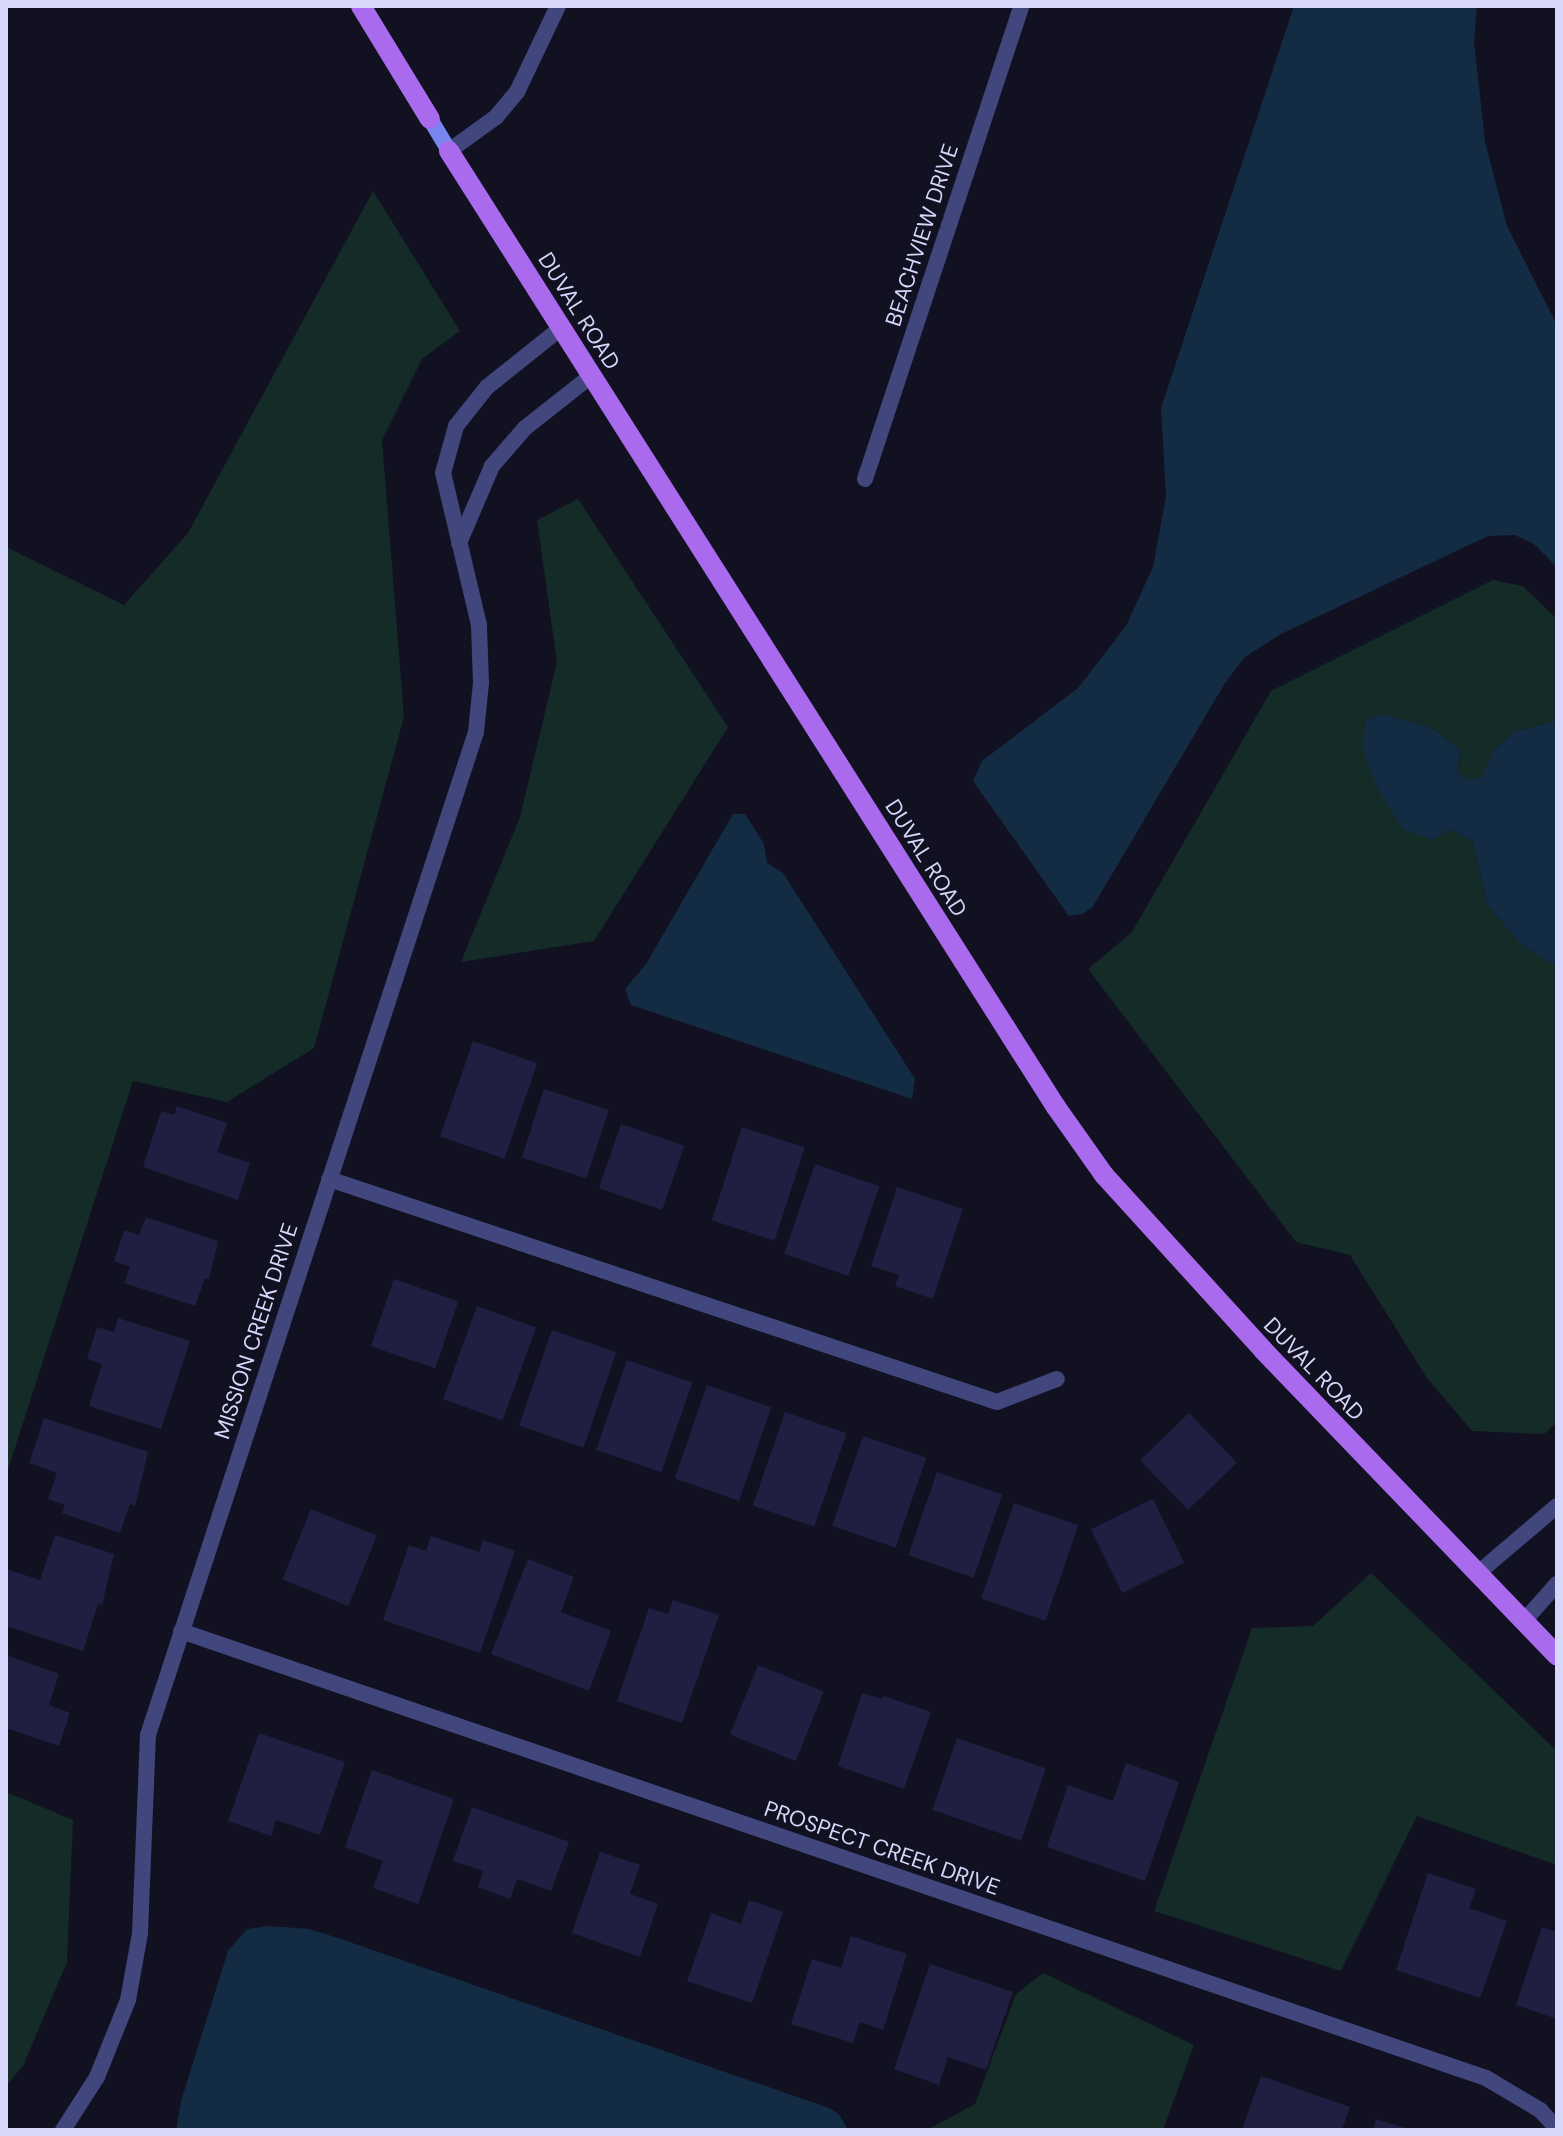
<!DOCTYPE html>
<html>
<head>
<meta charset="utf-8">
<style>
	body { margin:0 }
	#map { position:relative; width:1563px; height:2136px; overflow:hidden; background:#112; font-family:"DM Sans",sans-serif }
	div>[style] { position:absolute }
	.green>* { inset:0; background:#142b27 }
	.water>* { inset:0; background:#142c43 }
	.building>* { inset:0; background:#211f41; transform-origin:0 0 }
	.lane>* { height:16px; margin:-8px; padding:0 8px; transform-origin:8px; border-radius:8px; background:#41477c }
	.street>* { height:16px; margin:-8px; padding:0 8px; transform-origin:8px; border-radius:8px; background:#41477c }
	.secondary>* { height:16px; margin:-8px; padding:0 8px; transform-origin:8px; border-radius:8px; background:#7886ef }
	.primary>* { height:20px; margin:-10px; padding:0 10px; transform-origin:10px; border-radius:10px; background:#aa6aee }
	span { translate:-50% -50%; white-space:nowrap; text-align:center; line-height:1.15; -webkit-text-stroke:6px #112; paint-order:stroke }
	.street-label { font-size:22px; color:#d6d7fa }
	.frame { position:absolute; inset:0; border:8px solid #d6d7fa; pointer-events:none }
</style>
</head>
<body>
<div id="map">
	<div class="green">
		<i style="clip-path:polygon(373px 191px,460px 331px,422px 359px,382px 440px,404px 717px,314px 1048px,227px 1102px,133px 1081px,6px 1476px,6px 547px,124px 605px,188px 533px)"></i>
		<i style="clip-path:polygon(578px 499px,728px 727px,594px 941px,461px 962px,520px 817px,557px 662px,537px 520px)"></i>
		<i style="clip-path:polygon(1493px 580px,1523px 586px,1557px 619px,1557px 721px,1516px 731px,1496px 748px,1481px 778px,1466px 780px,1457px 771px,1461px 750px,1432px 728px,1382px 714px,1366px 720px,1450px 829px,1473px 842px,1487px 904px,1520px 944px,1557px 967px,1557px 1422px,1544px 1434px,1472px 1431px,1427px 1378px,1350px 1255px,1296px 1242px,1088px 969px,1132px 932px,1271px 691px)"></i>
		<i style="clip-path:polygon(1371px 1573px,1557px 1751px,1557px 1865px,1417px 1816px,1341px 1971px,1154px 1911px,1252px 1628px,1313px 1626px)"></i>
		<i style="clip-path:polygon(6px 1792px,73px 1820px,67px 1962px,24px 2064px,6px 2087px)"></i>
		<i style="clip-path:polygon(1043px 1973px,1194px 2045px,1163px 2130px,927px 2130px,975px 2104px,1016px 1994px)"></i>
	</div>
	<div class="water">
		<i style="clip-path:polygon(1294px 6px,1477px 6px,1474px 42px,1485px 142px,1507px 226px,1557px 325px,1557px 567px,1534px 544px,1515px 535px,1488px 536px,1281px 634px,1245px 657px,1225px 683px,1092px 908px,1082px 914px,1069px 916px,973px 781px,982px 761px,1078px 688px,1126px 626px,1153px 567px,1166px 496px,1161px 408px)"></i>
		<i style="clip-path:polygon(1382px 714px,1432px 728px,1461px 750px,1457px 771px,1466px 780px,1481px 778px,1496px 748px,1516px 731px,1557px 721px,1557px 967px,1520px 944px,1487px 904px,1473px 842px,1450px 829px,1432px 840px,1403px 829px,1377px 788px,1363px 749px,1366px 720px)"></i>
		<i style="clip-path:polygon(733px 814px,745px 814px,764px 844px,767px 863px,783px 873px,915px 1079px,912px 1099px,631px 1005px,625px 989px,646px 964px)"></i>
		<i style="clip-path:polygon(270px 1926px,309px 1929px,335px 1937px,829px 2108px,839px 2114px,848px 2130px,176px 2130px,181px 2101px,228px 1951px,247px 1929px)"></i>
	</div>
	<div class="building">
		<i style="left:473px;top:1041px;width:68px;height:101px;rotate:19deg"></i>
		<i style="left:544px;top:1089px;width:68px;height:72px;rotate:18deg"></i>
		<i style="clip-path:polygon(177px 1106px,227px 1123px,217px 1152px,250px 1163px,238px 1200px,143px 1167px,161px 1111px,174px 1115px)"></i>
		<i style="left:621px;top:1124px;width:67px;height:68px;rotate:19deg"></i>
		<i style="left:742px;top:1127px;width:66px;height:98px;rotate:18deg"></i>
		<i style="left:815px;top:1164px;width:68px;height:95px;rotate:19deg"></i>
		<i style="clip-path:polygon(897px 1187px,963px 1209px,933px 1299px,895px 1286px,899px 1275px,871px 1266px)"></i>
		<i style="clip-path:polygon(146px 1217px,218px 1241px,209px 1279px,205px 1278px,195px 1306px,124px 1283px,130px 1267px,114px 1261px,124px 1230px,139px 1235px)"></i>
		<i style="left:394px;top:1279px;width:68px;height:71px;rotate:19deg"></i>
		<i style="left:477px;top:1306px;width:63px;height:99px;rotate:20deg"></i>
		<i style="clip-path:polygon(118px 1318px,190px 1341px,161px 1429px,89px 1406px,102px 1364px,87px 1359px,97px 1327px,114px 1332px)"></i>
		<i style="left:552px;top:1330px;width:68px;height:101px;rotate:19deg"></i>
		<i style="left:627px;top:1360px;width:69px;height:95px;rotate:19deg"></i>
		<i style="left:707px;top:1385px;width:68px;height:99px;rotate:19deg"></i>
		<i style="left:785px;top:1412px;width:65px;height:99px;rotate:19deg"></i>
		<i style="left:1189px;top:1413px;width:69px;height:68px;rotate:46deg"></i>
		<i style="clip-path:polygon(44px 1418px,148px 1452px,135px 1506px,130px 1504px,120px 1533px,62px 1513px,65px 1505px,48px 1499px,57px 1473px,29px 1463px)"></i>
		<i style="left:863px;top:1436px;width:67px;height:95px;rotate:19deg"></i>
		<i style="left:937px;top:1472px;width:69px;height:88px;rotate:19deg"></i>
		<i style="left:1153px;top:1499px;width:71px;height:69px;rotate:64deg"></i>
		<i style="left:1014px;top:1503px;width:68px;height:101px;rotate:19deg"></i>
		<i style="left:311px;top:1509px;width:71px;height:76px;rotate:22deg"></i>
		<i style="clip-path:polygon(55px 1535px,114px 1554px,102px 1605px,98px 1604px,83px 1651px,6px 1626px,6px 1569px,40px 1580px)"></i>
		<i style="clip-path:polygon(431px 1536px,479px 1552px,483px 1540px,515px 1551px,480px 1653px,383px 1620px,409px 1545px,426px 1551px)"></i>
		<i style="clip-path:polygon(528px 1559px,574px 1577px,561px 1612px,611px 1631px,589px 1691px,491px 1654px)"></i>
		<i style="clip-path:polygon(673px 1600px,719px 1615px,682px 1723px,617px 1701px,649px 1608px,668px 1614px)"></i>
		<i style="clip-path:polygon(6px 1655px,59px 1674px,49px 1705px,70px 1713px,59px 1746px,6px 1728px)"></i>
		<i style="left:758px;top:1665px;width:71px;height:75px;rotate:22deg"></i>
		<i style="clip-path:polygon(862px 1693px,882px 1699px,884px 1696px,931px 1712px,904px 1789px,838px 1766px)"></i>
		<i style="clip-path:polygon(259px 1733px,345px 1762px,320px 1835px,276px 1820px,271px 1836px,228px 1821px)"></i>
		<i style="left:957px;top:1738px;width:94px;height:76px;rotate:19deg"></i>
		<i style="clip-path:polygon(1126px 1763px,1179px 1782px,1145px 1881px,1047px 1847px,1068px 1785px,1113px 1801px)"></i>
		<i style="clip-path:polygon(372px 1770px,454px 1799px,418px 1904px,373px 1888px,383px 1861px,345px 1847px)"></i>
		<i style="clip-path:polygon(472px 1807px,569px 1842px,551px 1891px,517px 1879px,510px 1899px,478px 1887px,483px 1871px,453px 1861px)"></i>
		<i style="clip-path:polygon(600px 1852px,640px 1865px,630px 1894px,658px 1904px,640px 1957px,572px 1933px)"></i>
		<i style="clip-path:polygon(1428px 1873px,1476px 1889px,1469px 1908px,1507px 1921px,1480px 1998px,1396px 1970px)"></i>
		<i style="clip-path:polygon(749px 1900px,783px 1912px,752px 2003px,687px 1981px,711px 1913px,741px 1924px)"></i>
		<i style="clip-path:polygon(1542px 1927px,1557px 1932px,1557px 2019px,1516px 2005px)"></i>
		<i style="clip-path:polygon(851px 1936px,907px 1954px,883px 2030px,860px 2022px,853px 2043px,791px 2024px,812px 1959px,841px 1968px)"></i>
		<i style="clip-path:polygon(930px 1964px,1013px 1992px,986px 2070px,948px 2057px,939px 2085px,894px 2069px)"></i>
		<i style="clip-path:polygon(1261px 2076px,1350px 2107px,1342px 2130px,1242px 2130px)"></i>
		<i style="clip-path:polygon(1376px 2119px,1408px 2129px,1408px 2130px,1373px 2130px)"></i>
	</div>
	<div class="lane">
		<i style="left:449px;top:151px;width:58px;rotate:-35.9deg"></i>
		<i style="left:496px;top:117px;width:33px;rotate:-50deg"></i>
		<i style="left:517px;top:92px;width:95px;rotate:-64.5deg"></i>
	</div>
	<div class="street">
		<i style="left:865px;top:479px;width:498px;rotate:-71.7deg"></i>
		<i style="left:459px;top:543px;width:84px;rotate:-66.8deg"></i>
		<i style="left:492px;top:466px;width:50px;rotate:-49deg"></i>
		<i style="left:525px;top:428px;width:84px;rotate:-38.2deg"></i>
		<i style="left:329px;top:1179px;width:704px;rotate:18.46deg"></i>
		<i style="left:997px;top:1402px;width:64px;rotate:-21deg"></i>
		<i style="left:1477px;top:1574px;width:105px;rotate:-40.4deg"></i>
		<i style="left:1524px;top:1621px;width:50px;rotate:-48.3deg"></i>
		<i style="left:181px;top:1631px;width:1379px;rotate:18.91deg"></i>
		<i style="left:1486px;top:2078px;width:63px;rotate:30.7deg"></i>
		<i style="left:1540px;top:2110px;width:25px;rotate:47deg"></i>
		<i style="left:63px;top:2130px;width:63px;rotate:-57.3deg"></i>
		<i style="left:97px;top:2077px;width:83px;rotate:-68.1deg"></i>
		<i style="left:128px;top:2000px;width:68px;rotate:-79.8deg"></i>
		<i style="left:140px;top:1933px;width:198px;rotate:-87.7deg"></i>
		<i style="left:148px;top:1735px;width:1055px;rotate:-71.89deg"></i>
		<i style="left:476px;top:732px;width:49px;rotate:-84.2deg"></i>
		<i style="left:481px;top:683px;width:58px;rotate:-92deg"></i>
		<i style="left:479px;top:625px;width:156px;rotate:-103.3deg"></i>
		<i style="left:443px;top:473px;width:49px;rotate:-74.5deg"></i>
		<i style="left:456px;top:426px;width:50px;rotate:-51.5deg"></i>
		<i style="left:487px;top:387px;width:95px;rotate:-38.6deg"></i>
	</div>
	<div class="secondary">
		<i style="left:430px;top:119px;width:37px;rotate:59deg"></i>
	</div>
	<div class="primary">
		<i style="left:361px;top:6px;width:132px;rotate:58.6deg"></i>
		<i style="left:449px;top:151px;width:1132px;rotate:57.59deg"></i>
		<i style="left:1056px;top:1107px;width:83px;rotate:54.8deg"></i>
		<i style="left:1104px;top:1175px;width:236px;rotate:47.7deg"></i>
		<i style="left:1263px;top:1350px;width:424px;rotate:46.1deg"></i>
	</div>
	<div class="street-label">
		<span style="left:922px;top:235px;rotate:-72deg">BEACHVIEW DRIVE</span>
		<span style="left:579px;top:311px;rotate:58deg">DUVAL ROAD</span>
		<span style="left:926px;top:858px;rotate:58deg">DUVAL ROAD</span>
		<span style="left:256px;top:1331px;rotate:-72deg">MISSION CREEK DRIVE</span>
		<span style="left:1314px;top:1369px;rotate:46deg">DUVAL ROAD</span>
		<span style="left:882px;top:1848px;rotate:19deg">PROSPECT CREEK DRIVE</span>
	</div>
	<div class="frame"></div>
</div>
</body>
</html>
